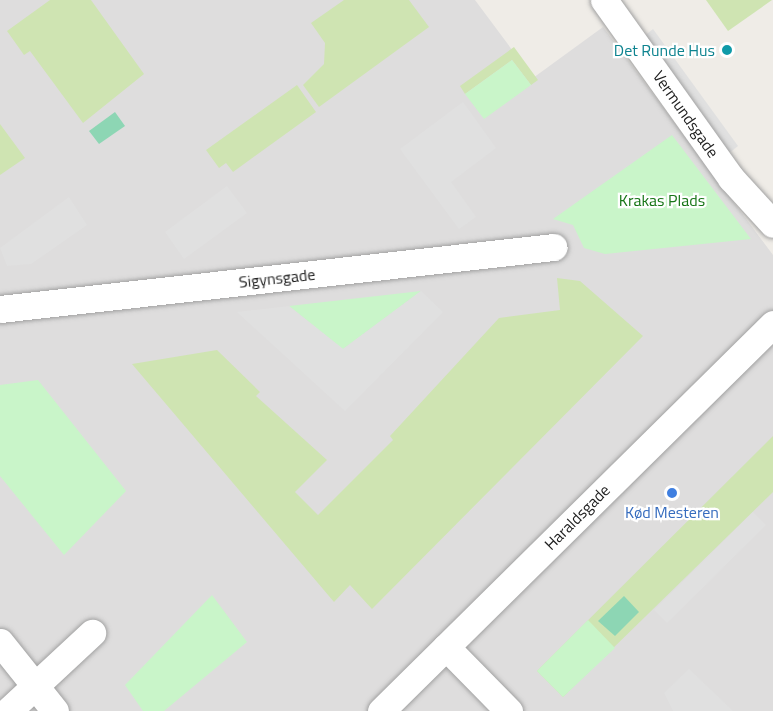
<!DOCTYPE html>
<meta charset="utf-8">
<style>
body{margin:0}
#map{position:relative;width:773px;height:711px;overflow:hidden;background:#efece7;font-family:"Titillium Web",sans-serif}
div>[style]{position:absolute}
.residential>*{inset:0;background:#dedddd}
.grass>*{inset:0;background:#cfe4b2}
.park>*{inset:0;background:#c9f5c9}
.pitch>*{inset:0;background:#8dd6b4}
.parking>*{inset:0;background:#e0e0e0}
.roads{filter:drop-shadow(0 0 2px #a1a1a1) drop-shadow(0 0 2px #a1a1a1)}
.minor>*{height:27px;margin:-13.5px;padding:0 13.5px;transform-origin:13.5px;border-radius:13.5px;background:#fff}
.dots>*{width:16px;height:16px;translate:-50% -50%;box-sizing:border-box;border:3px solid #fff;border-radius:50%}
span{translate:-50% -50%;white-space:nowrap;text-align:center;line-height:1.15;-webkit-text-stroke:4.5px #fff;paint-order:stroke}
.culture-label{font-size:16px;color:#0d838f}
.right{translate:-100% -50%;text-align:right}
.street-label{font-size:16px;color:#202020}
.park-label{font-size:16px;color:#177517}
.shop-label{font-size:16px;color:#366cbe}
</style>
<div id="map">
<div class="residential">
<i style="clip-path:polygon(0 0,475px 0,533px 78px,603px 27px,773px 255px,773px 711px,0 711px)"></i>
</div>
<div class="grass">
<i style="clip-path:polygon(50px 0,91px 0,144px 74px,83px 123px,30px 51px,24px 55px,7px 31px)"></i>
<i style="clip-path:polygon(344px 0,409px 0,429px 27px,319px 107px,303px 85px,324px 64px,325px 43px,311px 23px)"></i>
<i style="clip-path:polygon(706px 0,772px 0,728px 31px)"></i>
<i style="clip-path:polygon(514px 47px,538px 80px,531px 85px,512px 60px,465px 94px,460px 86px)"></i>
<i style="clip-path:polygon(297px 85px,316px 112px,233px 172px,226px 163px,219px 168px,206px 150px)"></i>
<i style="clip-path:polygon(0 124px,25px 158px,0 175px)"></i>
<i style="clip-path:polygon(557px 278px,580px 281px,643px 336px,372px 609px,350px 585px,334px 602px,132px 364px,217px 350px,260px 392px,256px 396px,327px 460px,295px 492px,318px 515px,393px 440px,390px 436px,499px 318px,560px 310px)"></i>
<i style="clip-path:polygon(773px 436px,773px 492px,563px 697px,537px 671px)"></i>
</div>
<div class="park">
<i style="clip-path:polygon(512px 60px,531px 85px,484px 119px,465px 94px)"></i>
<i style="clip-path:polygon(672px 135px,751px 239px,605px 254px,584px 248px,573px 225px,553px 219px)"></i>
<i style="clip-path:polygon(421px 291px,343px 349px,289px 306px)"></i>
<i style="clip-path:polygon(38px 380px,126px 491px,64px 555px,0 476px,0 385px)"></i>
<i style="clip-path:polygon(212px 595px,247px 642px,164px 711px,143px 711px,125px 685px)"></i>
<i style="clip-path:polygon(588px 620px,615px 648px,563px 697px,537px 671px)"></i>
</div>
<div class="pitch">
<i style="clip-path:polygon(115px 112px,125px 126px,99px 144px,89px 131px)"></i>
<i style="clip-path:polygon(624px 596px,639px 612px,615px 636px,598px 621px)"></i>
</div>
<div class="parking">
<i style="clip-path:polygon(653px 29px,738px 146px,728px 154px,643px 37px)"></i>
<i style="clip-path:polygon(463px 102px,496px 148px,451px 182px,476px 217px,459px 229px,400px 149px)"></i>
<i style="clip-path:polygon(227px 186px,247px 213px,184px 259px,165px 232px)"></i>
<i style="clip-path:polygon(69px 197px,87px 225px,31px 264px,7px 266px,0 248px)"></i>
<i style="clip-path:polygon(421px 291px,443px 312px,345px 411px,237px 312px,289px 306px,343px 349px)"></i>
<i style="clip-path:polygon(753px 512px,766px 525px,667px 623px,654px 610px)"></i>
<i style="clip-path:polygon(689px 669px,733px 711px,673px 711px,664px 693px)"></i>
</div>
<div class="roads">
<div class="minor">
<i style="left:604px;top:0;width:219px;rotate:54.5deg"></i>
<i style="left:731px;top:178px;width:62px;rotate:47.6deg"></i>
<i style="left:0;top:309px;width:557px;rotate:-6.39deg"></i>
<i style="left:0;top:642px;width:88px;rotate:51.4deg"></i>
<i style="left:446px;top:647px;width:90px;rotate:45.5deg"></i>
<i style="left:8px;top:711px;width:115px;rotate:-42.9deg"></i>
<i style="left:381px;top:711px;width:551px;rotate:-44.63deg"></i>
</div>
</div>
<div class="dots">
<i style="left:727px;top:50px;background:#0f9aa8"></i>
<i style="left:672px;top:493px;background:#3f7fe0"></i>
</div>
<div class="culture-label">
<span class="right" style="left:715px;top:50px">Det Runde Hus</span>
</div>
<div class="street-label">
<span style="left:686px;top:114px;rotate:55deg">Vermundsgade</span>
<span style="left:277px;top:278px;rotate:-6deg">Sigynsgade</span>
<span style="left:577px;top:517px;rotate:-45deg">Haraldsgade</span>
</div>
<div class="park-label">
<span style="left:662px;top:200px">Krakas Plads</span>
</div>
<div class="shop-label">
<span style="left:672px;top:512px">Kød Mesteren</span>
</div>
</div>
